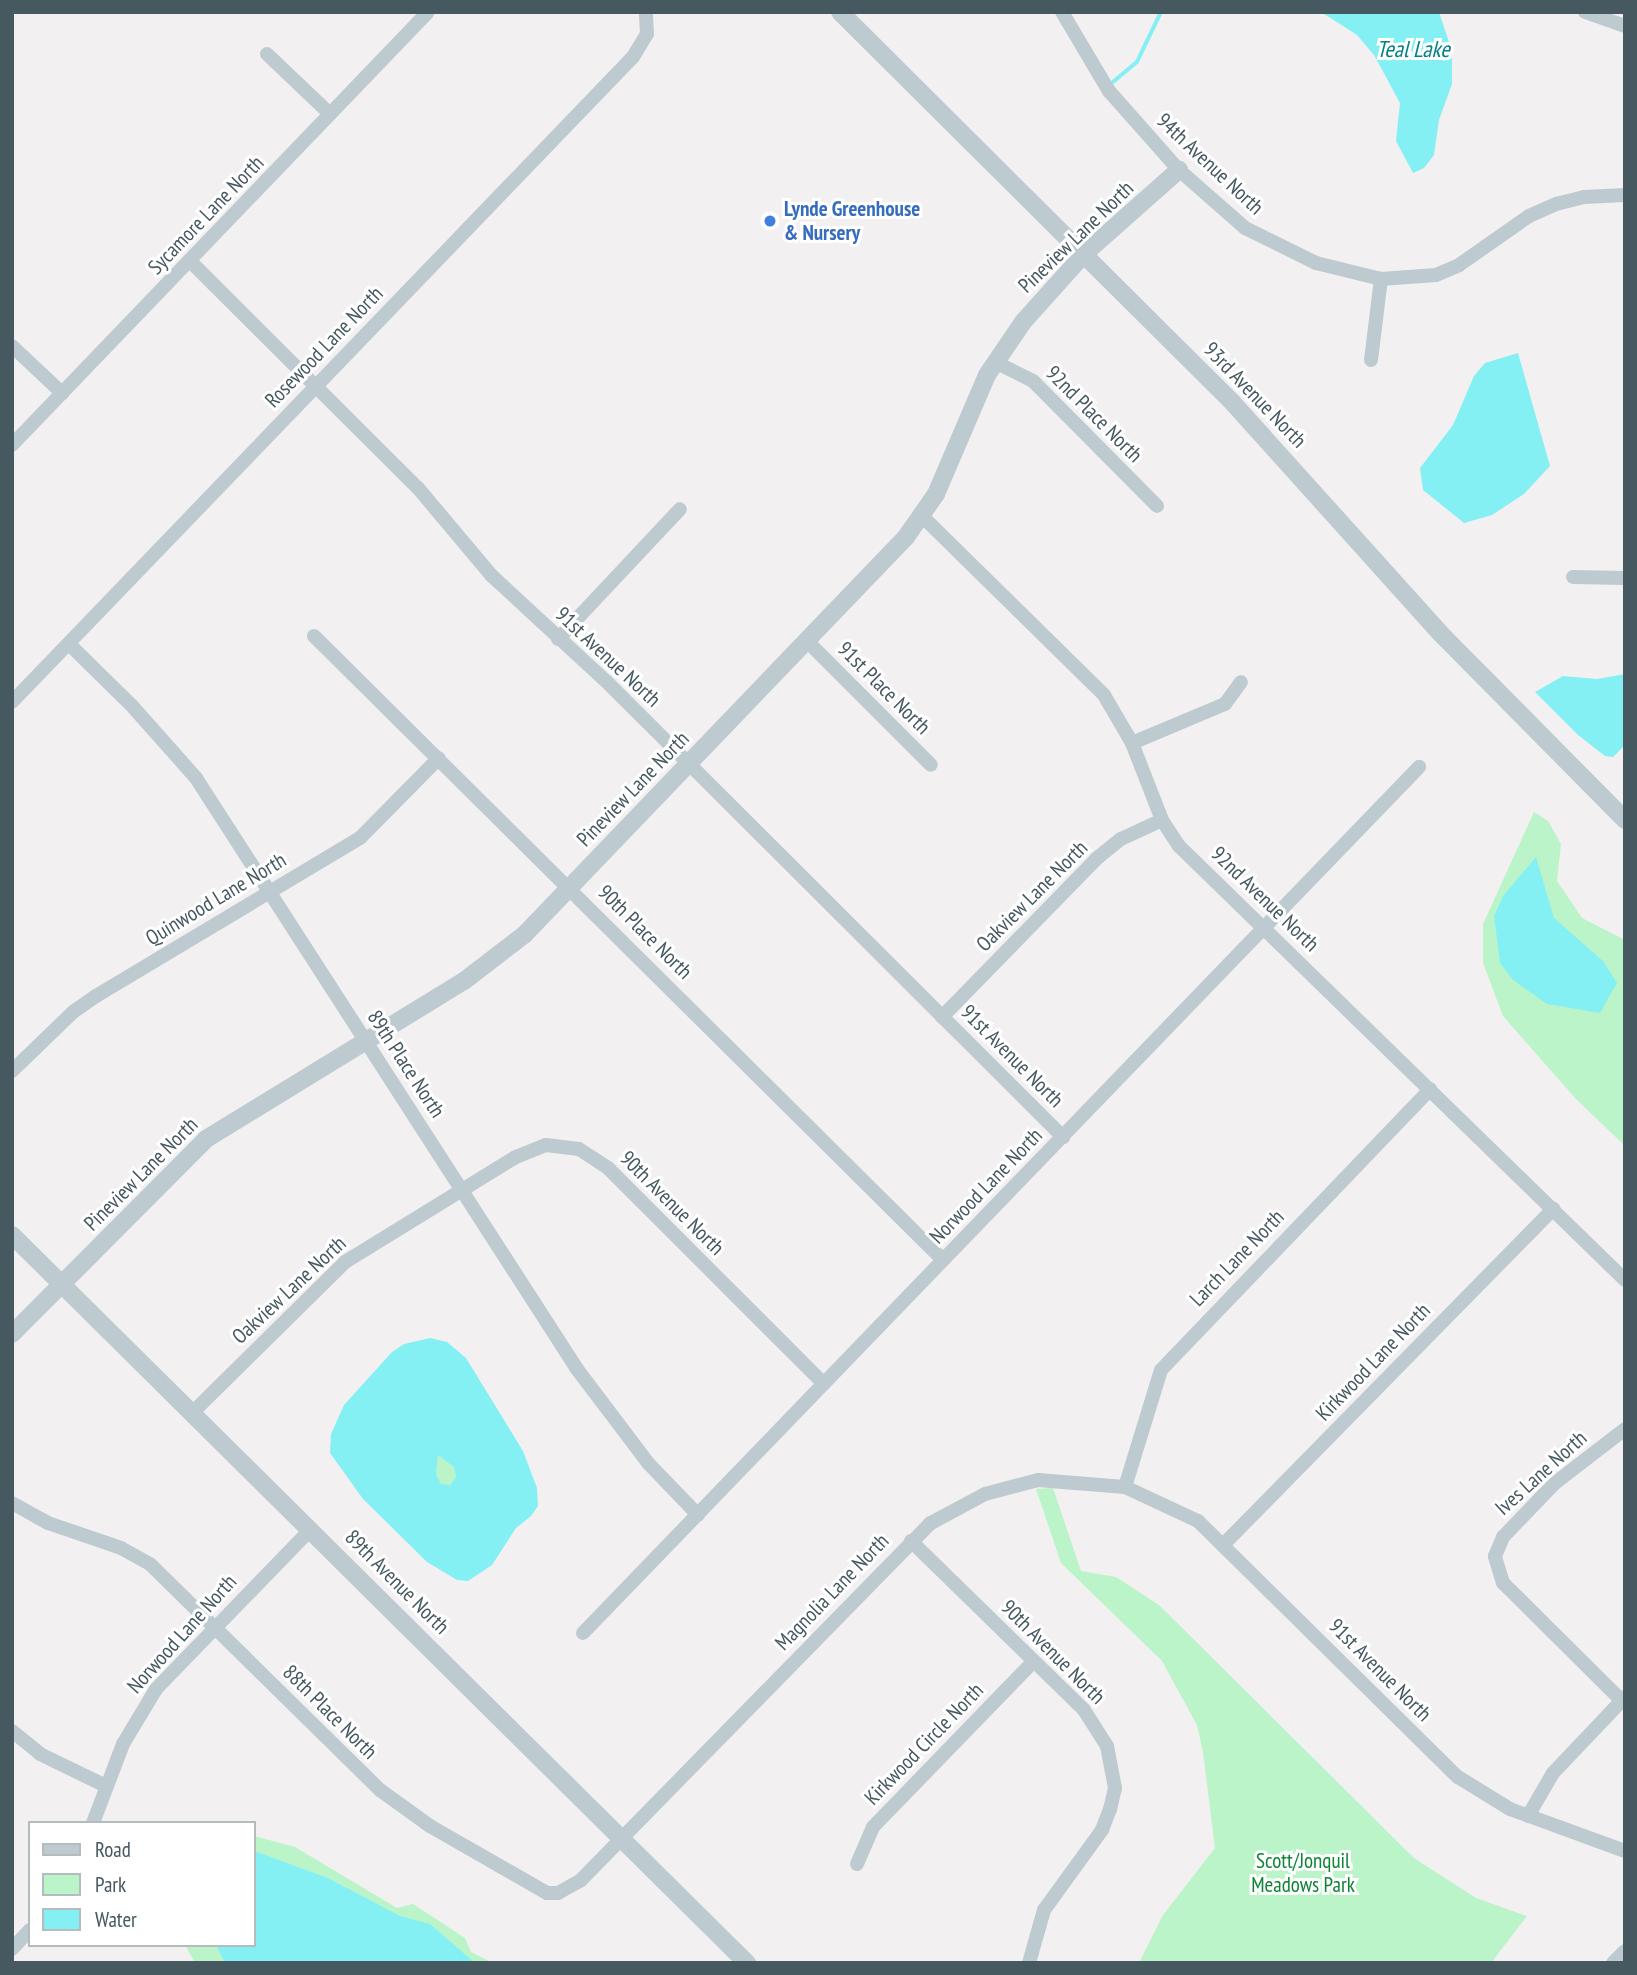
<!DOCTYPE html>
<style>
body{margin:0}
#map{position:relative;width:1637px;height:1975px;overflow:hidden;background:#f3f0f1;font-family:"PT Sans Narrow",sans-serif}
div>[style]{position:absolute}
.green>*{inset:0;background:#bbf4c8}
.water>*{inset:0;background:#85f0f4}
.stream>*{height:3.5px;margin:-1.75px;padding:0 1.75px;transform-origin:1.75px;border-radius:1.75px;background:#85f0f4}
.minor>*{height:14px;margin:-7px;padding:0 7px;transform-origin:7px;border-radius:7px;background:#bdcbd1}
.tertiary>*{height:18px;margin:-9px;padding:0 9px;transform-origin:9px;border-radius:9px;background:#bdcbd1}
.dots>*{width:19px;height:19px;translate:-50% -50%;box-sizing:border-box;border:4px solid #fff;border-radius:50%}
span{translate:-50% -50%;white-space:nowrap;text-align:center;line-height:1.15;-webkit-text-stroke:6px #fff;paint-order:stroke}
.street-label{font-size:21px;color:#465860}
.shop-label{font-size:21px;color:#366cbe;font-weight:700}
.left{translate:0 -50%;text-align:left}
.park-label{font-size:21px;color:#0e8436}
.water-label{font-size:23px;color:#058187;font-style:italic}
.frame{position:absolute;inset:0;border:14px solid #465860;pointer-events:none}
.legend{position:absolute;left:28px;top:1821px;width:228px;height:126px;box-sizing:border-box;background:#fff;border:2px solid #b5bcbf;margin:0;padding:9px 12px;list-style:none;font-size:21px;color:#465860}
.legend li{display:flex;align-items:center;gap:14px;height:35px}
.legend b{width:35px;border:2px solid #b5bcbf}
</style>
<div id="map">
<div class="green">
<i style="clip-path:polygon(1534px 812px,1548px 821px,1561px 844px,1557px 881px,1582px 918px,1625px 940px,1625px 1146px,1576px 1099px,1503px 1016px,1483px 963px,1483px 924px)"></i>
<i style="clip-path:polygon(438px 1454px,454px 1466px,456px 1477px,450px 1485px,441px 1485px,436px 1474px,434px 1463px)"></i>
<i style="clip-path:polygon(1053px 1488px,1081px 1571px,1116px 1577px,1159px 1605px,1414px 1858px,1476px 1898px,1527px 1916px,1491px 1963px,1139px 1963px,1163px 1915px,1215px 1848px,1203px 1752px,1197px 1725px,1162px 1661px,1061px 1563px,1036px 1489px)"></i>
<i style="clip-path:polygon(254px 1836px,295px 1847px,397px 1908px,413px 1904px,465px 1938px,471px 1952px,493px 1963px,195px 1963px,185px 1945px,254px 1945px)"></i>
</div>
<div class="water">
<i style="clip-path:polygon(1321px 12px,1439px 12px,1452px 51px,1452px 84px,1439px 120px,1434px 155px,1424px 168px,1413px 173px,1396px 141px,1400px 103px,1374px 55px,1357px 35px)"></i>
<i style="clip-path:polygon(1518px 353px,1550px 466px,1524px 494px,1492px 515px,1464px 523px,1423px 490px,1420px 468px,1453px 425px,1474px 376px,1485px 363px)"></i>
<i style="clip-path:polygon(1625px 674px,1625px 745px,1613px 757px,1605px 756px,1578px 735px,1535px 692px,1563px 676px,1597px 679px)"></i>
<i style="clip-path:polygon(1536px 857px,1554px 918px,1603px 961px,1617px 983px,1600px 1013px,1547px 1004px,1513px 980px,1500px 963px,1494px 916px,1503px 896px)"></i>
<i style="clip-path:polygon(evenodd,430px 1338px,447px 1342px,466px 1358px,523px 1451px,537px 1488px,538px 1506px,531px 1516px,516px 1528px,492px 1565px,468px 1581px,457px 1580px,427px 1562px,363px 1499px,330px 1453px,331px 1434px,344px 1405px,392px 1352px,404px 1344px,430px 1338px,438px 1455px,454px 1467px,456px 1477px,450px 1485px,441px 1484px,436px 1474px,438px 1455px)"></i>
<i style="clip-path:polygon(254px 1851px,328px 1878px,400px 1916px,430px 1924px,475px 1963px,225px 1963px,216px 1945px,254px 1945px)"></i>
</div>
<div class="stream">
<i style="left:1113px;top:82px;width:31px;rotate:-40deg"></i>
<i style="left:1137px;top:62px;width:55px;rotate:-64.4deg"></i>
</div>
<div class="minor">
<i style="left:1062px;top:12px;width:92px;rotate:59.3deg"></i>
<i style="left:1109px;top:91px;width:106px;rotate:48.5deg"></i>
<i style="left:1179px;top:170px;width:88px;rotate:41.3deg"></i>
<i style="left:1245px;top:228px;width:79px;rotate:26.2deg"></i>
<i style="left:1316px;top:263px;width:67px;rotate:13.8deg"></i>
<i style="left:1381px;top:279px;width:55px;rotate:-4.2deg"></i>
<i style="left:1436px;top:275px;width:25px;rotate:-23deg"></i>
<i style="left:1459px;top:265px;width:85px;rotate:-35deg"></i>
<i style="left:1529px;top:216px;width:30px;rotate:-24deg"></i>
<i style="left:1556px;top:204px;width:29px;rotate:-14deg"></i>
<i style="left:1584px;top:197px;width:41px;rotate:-2.8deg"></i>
<i style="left:1585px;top:12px;width:42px;rotate:19.3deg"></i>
<i style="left:267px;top:54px;width:87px;rotate:43.6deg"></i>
<i style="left:191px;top:262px;width:320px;rotate:44.9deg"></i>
<i style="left:418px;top:488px;width:114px;rotate:50deg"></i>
<i style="left:491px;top:575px;width:156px;rotate:42.7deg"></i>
<i style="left:606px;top:681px;width:646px;rotate:44.94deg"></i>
<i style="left:12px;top:346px;width:69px;rotate:43.2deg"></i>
<i style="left:1371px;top:360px;width:82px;rotate:-83deg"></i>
<i style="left:995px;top:362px;width:42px;rotate:26.6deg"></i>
<i style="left:1033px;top:381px;width:176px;rotate:45.2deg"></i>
<i style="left:12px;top:445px;width:600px;rotate:-46.15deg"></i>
<i style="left:922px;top:516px;width:255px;rotate:44.5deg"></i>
<i style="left:1104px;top:695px;width:56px;rotate:59.7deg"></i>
<i style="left:1132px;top:743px;width:83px;rotate:68.7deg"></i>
<i style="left:1162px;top:820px;width:31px;rotate:57deg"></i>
<i style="left:1179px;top:846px;width:622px;rotate:44.22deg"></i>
<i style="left:1573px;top:577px;width:52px;rotate:1.1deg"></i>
<i style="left:314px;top:636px;width:886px;rotate:44.77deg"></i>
<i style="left:558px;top:639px;width:178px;rotate:-46.8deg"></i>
<i style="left:807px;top:641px;width:175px;rotate:45deg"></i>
<i style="left:69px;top:644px;width:90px;rotate:44.5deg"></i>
<i style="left:133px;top:707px;width:95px;rotate:48.4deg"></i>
<i style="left:196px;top:778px;width:703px;rotate:57.19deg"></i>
<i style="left:577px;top:1369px;width:118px;rotate:52.9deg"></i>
<i style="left:648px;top:1463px;width:72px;rotate:46.1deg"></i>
<i style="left:12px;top:702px;width:895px;rotate:-46.09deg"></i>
<i style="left:633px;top:57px;width:27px;rotate:-59deg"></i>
<i style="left:647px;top:34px;width:22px;rotate:-93deg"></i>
<i style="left:1132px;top:743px;width:101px;rotate:-22.8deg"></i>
<i style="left:1225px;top:704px;width:27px;rotate:-54deg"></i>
<i style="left:942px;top:1017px;width:221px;rotate:-45.7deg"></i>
<i style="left:1096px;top:859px;width:32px;rotate:-39deg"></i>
<i style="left:1121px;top:839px;width:45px;rotate:-24.9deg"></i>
<i style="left:12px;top:1071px;width:85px;rotate:-44deg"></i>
<i style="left:73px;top:1012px;width:28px;rotate:-35deg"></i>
<i style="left:96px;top:996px;width:308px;rotate:-30.9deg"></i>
<i style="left:360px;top:838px;width:112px;rotate:-45.4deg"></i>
<i style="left:192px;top:1413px;width:215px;rotate:-44.6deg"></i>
<i style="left:345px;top:1262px;width:201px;rotate:-31.6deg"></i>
<i style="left:516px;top:1157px;width:32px;rotate:-22deg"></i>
<i style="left:546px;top:1145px;width:33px;rotate:7deg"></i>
<i style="left:579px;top:1149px;width:35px;rotate:33deg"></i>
<i style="left:608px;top:1168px;width:305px;rotate:45deg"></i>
<i style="left:1125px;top:1487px;width:122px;rotate:-72.9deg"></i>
<i style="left:1161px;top:1370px;width:389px;rotate:-46.2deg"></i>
<i style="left:12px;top:1503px;width:41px;rotate:29.1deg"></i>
<i style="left:48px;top:1523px;width:77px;rotate:18.9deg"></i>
<i style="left:121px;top:1548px;width:33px;rotate:29deg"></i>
<i style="left:150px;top:1564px;width:322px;rotate:44.5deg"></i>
<i style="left:380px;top:1790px;width:62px;rotate:35.8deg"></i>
<i style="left:430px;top:1826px;width:135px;rotate:29.8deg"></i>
<i style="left:547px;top:1893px;width:11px"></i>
<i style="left:558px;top:1893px;width:26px;rotate:-29deg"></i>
<i style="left:581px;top:1880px;width:500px;rotate:-45.6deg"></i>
<i style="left:931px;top:1523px;width:61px;rotate:-28.2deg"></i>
<i style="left:985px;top:1494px;width:55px;rotate:-14.8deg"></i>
<i style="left:1038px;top:1480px;width:87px;rotate:4.6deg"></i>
<i style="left:1125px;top:1487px;width:81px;rotate:25deg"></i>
<i style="left:1198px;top:1521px;width:365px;rotate:44.6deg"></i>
<i style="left:1458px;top:1777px;width:61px;rotate:31.6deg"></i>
<i style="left:1510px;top:1809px;width:122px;rotate:20.1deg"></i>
<i style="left:911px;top:1541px;width:242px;rotate:44.3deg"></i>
<i style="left:1084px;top:1710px;width:43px;rotate:57.4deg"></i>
<i style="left:1107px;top:1746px;width:43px;rotate:79.2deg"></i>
<i style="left:1115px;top:1788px;width:22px;rotate:103deg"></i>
<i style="left:1110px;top:1809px;width:22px;rotate:111deg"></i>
<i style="left:1102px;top:1830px;width:99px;rotate:125.9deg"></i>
<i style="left:1044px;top:1910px;width:55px;rotate:105.8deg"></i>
<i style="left:1224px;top:1544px;width:470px;rotate:-45.5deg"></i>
<i style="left:583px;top:1633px;width:1204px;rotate:-46.01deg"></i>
<i style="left:1622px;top:1701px;width:168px;rotate:-135.2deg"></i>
<i style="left:1503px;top:1583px;width:28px;rotate:-107deg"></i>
<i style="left:1495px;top:1556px;width:21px;rotate:-67deg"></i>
<i style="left:1503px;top:1537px;width:75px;rotate:-46.1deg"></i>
<i style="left:1555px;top:1483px;width:88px;rotate:-37.6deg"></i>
<i style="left:12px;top:1731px;width:36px;rotate:39deg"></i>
<i style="left:40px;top:1754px;width:73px;rotate:25.9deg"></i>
<i style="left:1528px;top:1816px;width:50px;rotate:-59.8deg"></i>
<i style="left:1553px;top:1773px;width:105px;rotate:-46.5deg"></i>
<i style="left:93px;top:1823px;width:85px;rotate:-69.2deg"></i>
<i style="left:123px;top:1744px;width:64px;rotate:-59deg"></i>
<i style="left:156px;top:1689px;width:223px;rotate:-45.9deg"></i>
<i style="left:857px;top:1864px;width:40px;rotate:-66.6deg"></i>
<i style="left:873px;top:1827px;width:230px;rotate:-45.9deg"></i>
<i style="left:12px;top:1949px;width:26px;rotate:-47deg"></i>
<i style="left:1613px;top:1963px;width:17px;rotate:-45deg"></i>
</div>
<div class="tertiary">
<i style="left:840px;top:12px;width:554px;rotate:44.85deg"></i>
<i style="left:1233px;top:403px;width:309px;rotate:48deg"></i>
<i style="left:1440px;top:633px;width:263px;rotate:45.3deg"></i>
<i style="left:12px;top:1235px;width:1035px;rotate:44.73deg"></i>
<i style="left:12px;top:1334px;width:275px;rotate:-45.1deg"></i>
<i style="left:206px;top:1139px;width:303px;rotate:-31.5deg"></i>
<i style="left:464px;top:981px;width:77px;rotate:-37.6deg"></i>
<i style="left:525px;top:934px;width:550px;rotate:-46.18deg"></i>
<i style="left:906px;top:537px;width:52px;rotate:-55.1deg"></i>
<i style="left:936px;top:494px;width:129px;rotate:-66.8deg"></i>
<i style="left:987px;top:375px;width:64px;rotate:-55.8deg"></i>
<i style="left:1023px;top:322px;width:91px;rotate:-48.1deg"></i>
<i style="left:1084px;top:254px;width:127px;rotate:-41.5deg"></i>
</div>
<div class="dots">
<i style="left:770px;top:221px;background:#3f7fe0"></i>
</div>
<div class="street-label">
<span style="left:1210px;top:164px;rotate:43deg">94th Avenue North</span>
<span style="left:206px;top:215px;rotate:-46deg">Sycamore Lane North</span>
<span style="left:1076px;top:237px;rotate:-44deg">Pineview Lane North</span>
<span style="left:324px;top:347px;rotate:-46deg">Rosewood Lane North</span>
<span style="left:1255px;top:395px;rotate:46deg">93rd Avenue North</span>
<span style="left:1094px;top:414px;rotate:45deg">92nd Place North</span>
<span style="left:608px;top:657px;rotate:43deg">91st Avenue North</span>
<span style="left:884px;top:688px;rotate:45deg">91st Place North</span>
<span style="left:633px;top:789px;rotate:-46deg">Pineview Lane North</span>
<span style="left:1032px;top:896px;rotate:-45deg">Oakview Lane North</span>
<span style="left:216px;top:899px;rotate:-31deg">Quinwood Lane North</span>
<span style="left:1265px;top:899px;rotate:44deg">92nd Avenue North</span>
<span style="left:645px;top:932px;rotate:45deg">90th Place North</span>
<span style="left:1012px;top:1056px;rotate:45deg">91st Avenue North</span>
<span style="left:406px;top:1064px;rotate:57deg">89th Place North</span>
<span style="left:141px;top:1174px;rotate:-45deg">Pineview Lane North</span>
<span style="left:986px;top:1186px;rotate:-46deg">Norwood Lane North</span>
<span style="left:672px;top:1203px;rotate:45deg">90th Avenue North</span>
<span style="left:1237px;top:1258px;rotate:-46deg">Larch Lane North</span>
<span style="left:289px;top:1290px;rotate:-43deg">Oakview Lane North</span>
<span style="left:1373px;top:1362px;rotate:-46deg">Kirkwood Lane North</span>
<span style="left:1541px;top:1473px;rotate:-42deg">Ives Lane North</span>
<span style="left:397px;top:1582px;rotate:45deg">89th Avenue North</span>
<span style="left:832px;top:1592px;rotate:-46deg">Magnolia Lane North</span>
<span style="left:182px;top:1634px;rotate:-48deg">Norwood Lane North</span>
<span style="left:1053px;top:1652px;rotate:45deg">90th Avenue North</span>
<span style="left:1380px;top:1670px;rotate:45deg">91st Avenue North</span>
<span style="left:330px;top:1712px;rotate:45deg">88th Place North</span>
<span style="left:924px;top:1744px;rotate:-46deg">Kirkwood Circle North</span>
</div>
<div class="shop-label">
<span class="left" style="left:784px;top:221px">Lynde Greenhouse<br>&amp; Nursery</span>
</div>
<div class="park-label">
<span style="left:1303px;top:1873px">Scott/Jonquil<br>Meadows Park</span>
</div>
<div class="water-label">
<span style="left:1413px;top:49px">Teal Lake</span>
</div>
<div class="frame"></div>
<ul class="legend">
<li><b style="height:9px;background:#bdcbd1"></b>Road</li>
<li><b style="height:19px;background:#bbf4c8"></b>Park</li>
<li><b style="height:19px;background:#85f0f4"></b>Water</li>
</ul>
</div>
